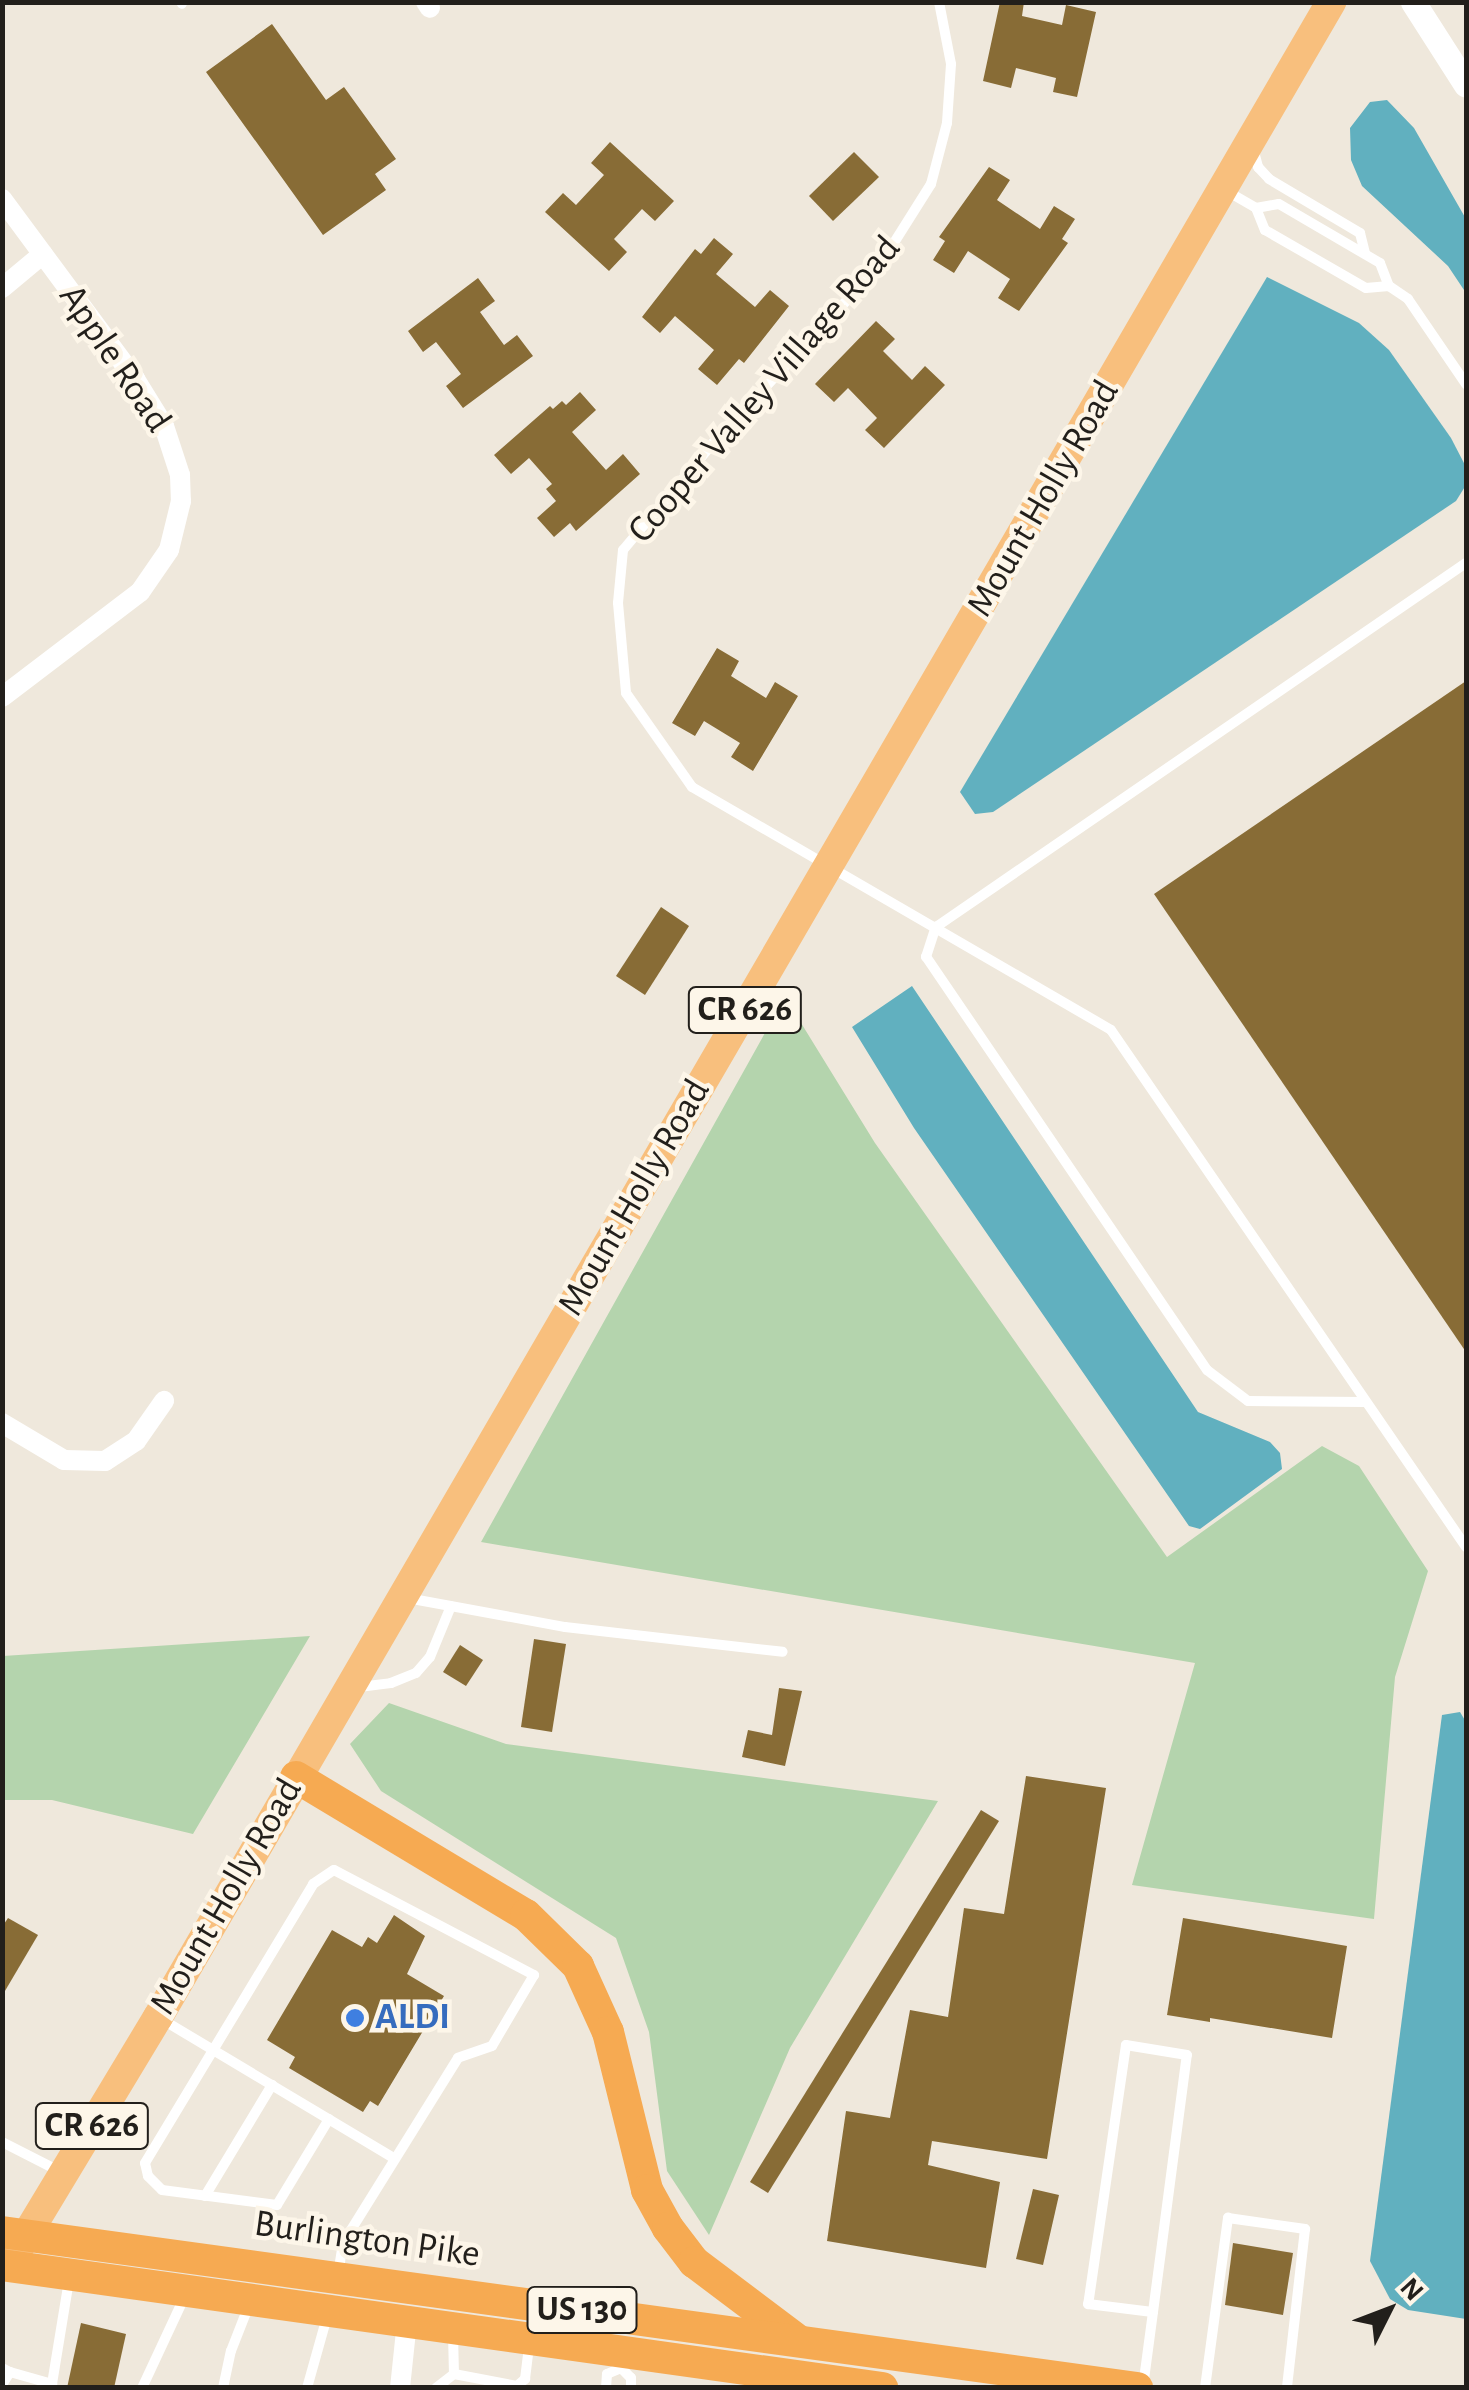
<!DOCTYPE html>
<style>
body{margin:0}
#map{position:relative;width:1469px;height:2390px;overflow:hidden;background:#efe8dc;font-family:"Alegreya Sans",sans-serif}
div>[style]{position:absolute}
.green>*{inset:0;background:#b4d4ad}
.water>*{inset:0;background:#61b0bf}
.building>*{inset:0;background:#886c36}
.service>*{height:10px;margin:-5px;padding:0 5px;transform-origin:5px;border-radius:5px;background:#fff}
.minor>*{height:20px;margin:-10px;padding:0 10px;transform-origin:10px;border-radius:10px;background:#fff}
.tertiary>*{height:25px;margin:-12.5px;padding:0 12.5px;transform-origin:12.5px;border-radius:12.5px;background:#fff}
.primary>*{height:30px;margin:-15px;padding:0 15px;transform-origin:15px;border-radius:15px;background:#f8bf7d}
.trunk>*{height:32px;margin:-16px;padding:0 16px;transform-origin:16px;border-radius:16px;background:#f6aa52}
.dots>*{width:28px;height:28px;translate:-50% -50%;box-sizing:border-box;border:5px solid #fdf6e9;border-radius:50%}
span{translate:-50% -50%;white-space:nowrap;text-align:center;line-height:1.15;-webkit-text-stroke:9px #fdf6e9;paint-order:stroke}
.shield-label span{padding:2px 8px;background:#fdf6e9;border:2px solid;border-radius:8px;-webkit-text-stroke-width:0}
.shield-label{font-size:35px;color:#221f1b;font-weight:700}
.street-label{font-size:38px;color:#221f1b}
.shop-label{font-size:38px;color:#366cbe;font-weight:700}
.left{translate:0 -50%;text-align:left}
.frame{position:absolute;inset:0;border:5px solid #221f1b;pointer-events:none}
.north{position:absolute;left:1339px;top:2260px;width:100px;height:100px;-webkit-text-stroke:8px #fdf6e9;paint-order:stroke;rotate:48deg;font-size:28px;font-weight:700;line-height:40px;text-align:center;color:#221f1b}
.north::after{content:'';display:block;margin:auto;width:35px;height:45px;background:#221f1b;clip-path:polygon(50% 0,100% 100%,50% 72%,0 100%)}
</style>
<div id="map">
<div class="green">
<i style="clip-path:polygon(785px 997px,875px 1143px,1167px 1557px,1322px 1446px,1359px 1466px,1428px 1571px,1395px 1677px,1374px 1919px,1132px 1885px,1195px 1663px,481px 1542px)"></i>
<i style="clip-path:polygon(310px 1636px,193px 1834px,52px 1800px,3px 1800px,3px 1656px)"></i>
<i style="clip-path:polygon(389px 1703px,506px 1744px,938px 1801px,790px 2048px,709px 2235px,667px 2171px,649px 2032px,616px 1938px,381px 1791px,350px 1744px)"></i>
</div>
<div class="water">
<i style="clip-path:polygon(1387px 100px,1414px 128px,1466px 219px,1466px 293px,1448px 266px,1362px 186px,1351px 160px,1350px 128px,1370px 102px)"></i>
<i style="clip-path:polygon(1267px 277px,1359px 323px,1389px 350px,1451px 438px,1466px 467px,1466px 485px,1456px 501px,993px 812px,975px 814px,960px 792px)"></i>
<i style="clip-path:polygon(912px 986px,1198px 1412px,1270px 1442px,1280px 1453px,1282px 1469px,1200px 1529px,1189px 1526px,914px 1128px,852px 1027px)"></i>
<i style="clip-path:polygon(1460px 1712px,1466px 1722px,1466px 2319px,1408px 2310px,1390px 2299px,1370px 2261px,1442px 1715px)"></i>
</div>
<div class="building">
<i style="clip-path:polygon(1000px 2px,1024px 2px,1022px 16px,1062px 25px,1066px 5px,1096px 12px,1077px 97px,1053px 92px,1056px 78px,1016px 68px,1011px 88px,983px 81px)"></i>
<i style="clip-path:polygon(272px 24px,326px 100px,344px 87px,396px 159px,375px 174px,386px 190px,323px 235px,206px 72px)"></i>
<i style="clip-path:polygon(610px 142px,674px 201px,655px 221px,642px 209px,614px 239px,627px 252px,609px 271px,545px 212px,563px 193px,576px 205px,604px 175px,591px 163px)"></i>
<i style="clip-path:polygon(854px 152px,879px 177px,833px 221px,809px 196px)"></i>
<i style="clip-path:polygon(989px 167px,1010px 180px,997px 200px,1040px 229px,1054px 206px,1075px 219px,1062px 239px,1068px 243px,1019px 311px,998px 298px,1010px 279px,968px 251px,954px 273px,933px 260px,945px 241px,939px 237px)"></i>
<i style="clip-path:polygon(714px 238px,733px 254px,716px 274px,755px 307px,770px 290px,789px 306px,744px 363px,739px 359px,717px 385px,698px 369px,714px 350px,675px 316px,660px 333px,642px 317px,695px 249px,701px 254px)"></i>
<i style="clip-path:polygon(478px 278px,495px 301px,480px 312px,504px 345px,517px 335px,533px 356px,463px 408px,446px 386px,461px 374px,436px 342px,423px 352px,408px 331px)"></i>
<i style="clip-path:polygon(876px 321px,895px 339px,883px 351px,912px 380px,925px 366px,945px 385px,884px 448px,865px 430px,877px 418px,848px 388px,834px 402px,815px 384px)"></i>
<i style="clip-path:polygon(580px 392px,596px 410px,572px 432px,606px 470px,623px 454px,640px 474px,576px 531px,570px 523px,554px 537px,537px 518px,556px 501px,546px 489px,552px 484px,529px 458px,511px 474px,494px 455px,550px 406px,553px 409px,562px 401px,566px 405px)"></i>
<i style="clip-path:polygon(717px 648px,739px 661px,731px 676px,766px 698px,775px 682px,798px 696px,753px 771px,731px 757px,740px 743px,704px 721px,695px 736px,672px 723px)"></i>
<i style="clip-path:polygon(1466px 681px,1466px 1352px,1154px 894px)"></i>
<i style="clip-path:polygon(661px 907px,689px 926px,645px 995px,616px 976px)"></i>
<i style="clip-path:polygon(534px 1639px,566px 1644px,552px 1732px,521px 1727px)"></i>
<i style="clip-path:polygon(460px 1645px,483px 1660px,466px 1686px,443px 1672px)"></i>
<i style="clip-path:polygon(779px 1688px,802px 1691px,785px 1766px,742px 1757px,748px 1730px,772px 1735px)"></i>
<i style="clip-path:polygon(1026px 1776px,1106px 1788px,1047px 2159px,932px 2141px,928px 2165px,1000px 2182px,986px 2268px,827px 2241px,846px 2111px,890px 2118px,910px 2010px,948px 2017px,964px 1908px,1004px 1914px)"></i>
<i style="clip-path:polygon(981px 1810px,999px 1821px,768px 2193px,750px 2182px)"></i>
<i style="clip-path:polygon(394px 1915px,425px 1936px,407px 1974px,444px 1996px,378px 2106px,370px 2101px,363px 2112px,289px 2068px,295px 2057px,267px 2040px,332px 1930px,362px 1947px,368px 1937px,377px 1943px)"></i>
<i style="clip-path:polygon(8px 1918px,38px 1935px,2px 1996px,2px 1927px)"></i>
<i style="clip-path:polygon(1183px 1918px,1347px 1946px,1332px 2038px,1210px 2018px,1210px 2022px,1167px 2015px)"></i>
<i style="clip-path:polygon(1033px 2189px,1059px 2195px,1043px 2265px,1016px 2259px)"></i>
<i style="clip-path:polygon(1233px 2243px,1293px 2253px,1283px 2315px,1225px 2305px)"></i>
<i style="clip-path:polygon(81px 2323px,126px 2334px,114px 2388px,67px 2388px)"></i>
</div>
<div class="service">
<i style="left:181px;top:2px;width:2px;rotate:63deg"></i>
<i style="left:939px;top:2px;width:63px;rotate:79deg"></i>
<i style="left:951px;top:64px;width:59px;rotate:93.9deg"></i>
<i style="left:947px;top:123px;width:63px;rotate:104.7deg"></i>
<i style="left:931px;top:184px;width:96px;rotate:122.2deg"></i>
<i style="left:880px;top:265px;width:243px;rotate:133.2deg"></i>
<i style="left:714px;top:442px;width:141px;rotate:130.1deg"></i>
<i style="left:623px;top:550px;width:53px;rotate:95.4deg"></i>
<i style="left:618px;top:603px;width:90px;rotate:84.9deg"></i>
<i style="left:626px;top:693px;width:115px;rotate:54.9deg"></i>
<i style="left:692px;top:787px;width:484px;rotate:30.1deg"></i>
<i style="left:1111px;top:1030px;width:627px;rotate:55.52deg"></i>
<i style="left:1253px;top:148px;width:20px;rotate:75deg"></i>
<i style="left:1258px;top:167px;width:16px;rotate:47deg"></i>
<i style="left:1269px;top:179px;width:106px;rotate:30.7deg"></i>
<i style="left:1360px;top:233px;width:21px;rotate:76deg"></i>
<i style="left:1225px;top:190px;width:36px;rotate:30deg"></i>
<i style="left:1256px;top:208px;width:24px;rotate:68deg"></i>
<i style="left:1265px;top:230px;width:116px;rotate:29.9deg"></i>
<i style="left:1366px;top:288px;width:23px;rotate:-5deg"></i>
<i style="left:1256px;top:208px;width:23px;rotate:-10deg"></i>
<i style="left:1279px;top:204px;width:117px;rotate:30.3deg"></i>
<i style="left:1380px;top:263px;width:25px;rotate:69deg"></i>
<i style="left:1389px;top:286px;width:23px;rotate:34deg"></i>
<i style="left:1408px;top:299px;width:103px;rotate:55.7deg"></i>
<i style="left:1365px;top:1402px;width:117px;rotate:-179.5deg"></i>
<i style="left:1248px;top:1401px;width:51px;rotate:-142.9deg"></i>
<i style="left:1207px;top:1370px;width:500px;rotate:-124.2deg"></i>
<i style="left:926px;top:957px;width:32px;rotate:-72deg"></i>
<i style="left:936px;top:927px;width:643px;rotate:-34.48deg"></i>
<i style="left:407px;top:1598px;width:161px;rotate:10.4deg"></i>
<i style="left:565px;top:1627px;width:219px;rotate:6.5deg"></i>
<i style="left:359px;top:1687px;width:32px;rotate:-7deg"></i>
<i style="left:391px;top:1683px;width:27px;rotate:-22deg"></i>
<i style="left:416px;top:1673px;width:21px;rotate:-49deg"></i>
<i style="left:430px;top:1657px;width:55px;rotate:-67.6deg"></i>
<i style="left:163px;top:2020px;width:269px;rotate:30.9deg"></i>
<i style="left:329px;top:2119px;width:100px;rotate:121.2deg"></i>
<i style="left:277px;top:2205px;width:116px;rotate:-172.6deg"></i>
<i style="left:162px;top:2190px;width:20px;rotate:-135deg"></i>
<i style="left:148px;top:2176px;width:13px;rotate:-103deg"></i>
<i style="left:145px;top:2163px;width:326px;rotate:-58.9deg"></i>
<i style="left:313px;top:1884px;width:25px;rotate:-34deg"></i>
<i style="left:334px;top:1870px;width:226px;rotate:27.7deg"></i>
<i style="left:534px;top:1975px;width:82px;rotate:120.6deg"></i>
<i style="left:492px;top:2046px;width:36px;rotate:161deg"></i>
<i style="left:458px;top:2058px;width:218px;rotate:121.9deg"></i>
<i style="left:343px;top:2243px;width:32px;rotate:99deg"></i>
<i style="left:2px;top:2142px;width:64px;rotate:27deg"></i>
<i style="left:205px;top:2196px;width:130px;rotate:-58.9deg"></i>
<i style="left:453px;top:2334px;width:40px;rotate:88.6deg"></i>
<i style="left:454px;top:2374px;width:64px;rotate:10.8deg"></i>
<i style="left:517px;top:2386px;width:11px;rotate:-41deg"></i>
<i style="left:525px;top:2379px;width:33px;rotate:-83deg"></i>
<i style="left:2px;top:2368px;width:9px;rotate:27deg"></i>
<i style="left:10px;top:2372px;width:15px;rotate:122deg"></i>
<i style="left:621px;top:2368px;width:14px;rotate:45deg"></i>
<i style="left:631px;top:2378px;width:10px;rotate:90deg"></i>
<i style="left:10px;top:2372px;width:44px;rotate:15.9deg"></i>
<i style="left:52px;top:2384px;width:105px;rotate:-80.7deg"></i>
<i style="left:1143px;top:2387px;width:76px;rotate:-82.4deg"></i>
<i style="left:1153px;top:2312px;width:259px;rotate:-82.5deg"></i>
<i style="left:1187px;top:2055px;width:62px;rotate:-170.7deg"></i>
<i style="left:1126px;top:2045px;width:262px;rotate:98.3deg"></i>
<i style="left:1088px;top:2304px;width:65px;rotate:7deg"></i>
<i style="left:142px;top:2388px;width:99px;rotate:-65deg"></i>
<i style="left:223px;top:2388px;width:38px;rotate:-78deg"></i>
<i style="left:231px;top:2351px;width:49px;rotate:-68.6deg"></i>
<i style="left:307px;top:2388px;width:74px;rotate:-74.3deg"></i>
<i style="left:436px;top:2388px;width:23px;rotate:-38deg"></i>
<i style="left:606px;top:2388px;width:14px;rotate:-86deg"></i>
<i style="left:607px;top:2374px;width:15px;rotate:-23deg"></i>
<i style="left:1205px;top:2388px;width:172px;rotate:-82.3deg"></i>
<i style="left:1228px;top:2218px;width:78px;rotate:8.1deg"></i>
<i style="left:1305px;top:2229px;width:160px;rotate:96.5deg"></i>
</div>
<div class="minor">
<i style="left:426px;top:2px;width:7px;rotate:56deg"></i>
<i style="left:2px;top:199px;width:224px;rotate:53.5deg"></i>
<i style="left:135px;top:379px;width:55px;rotate:58.3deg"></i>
<i style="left:164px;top:426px;width:52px;rotate:71.9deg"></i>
<i style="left:180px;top:475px;width:26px;rotate:88deg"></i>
<i style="left:181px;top:501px;width:50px;rotate:103.8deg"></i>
<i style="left:169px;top:550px;width:51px;rotate:124.6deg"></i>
<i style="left:140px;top:592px;width:173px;rotate:142.7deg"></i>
<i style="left:2px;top:288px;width:53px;rotate:-39.7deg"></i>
<i style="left:2px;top:1423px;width:72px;rotate:30.8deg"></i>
<i style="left:64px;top:1460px;width:41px;rotate:1.4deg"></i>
<i style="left:105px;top:1461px;width:37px;rotate:-33deg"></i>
<i style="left:136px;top:1441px;width:49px;rotate:-55deg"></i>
<i style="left:400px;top:2388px;width:67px;rotate:-84deg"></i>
</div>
<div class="tertiary">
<i style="left:1413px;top:2px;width:98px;rotate:57.4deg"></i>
</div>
<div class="primary">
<i style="left:15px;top:2254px;width:277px;rotate:-58.9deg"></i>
<i style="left:158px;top:2017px;width:2332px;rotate:-59.79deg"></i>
</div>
<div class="trunk">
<i style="left:296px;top:1777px;width:268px;rotate:31deg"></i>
<i style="left:526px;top:1915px;width:73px;rotate:44.4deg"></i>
<i style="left:578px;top:1966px;width:72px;rotate:65.6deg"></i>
<i style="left:608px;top:2032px;width:163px;rotate:76.1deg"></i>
<i style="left:647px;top:2190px;width:43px;rotate:61.1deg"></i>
<i style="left:668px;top:2228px;width:43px;rotate:52.6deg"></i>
<i style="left:694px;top:2262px;width:128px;rotate:37deg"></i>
<i style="left:2px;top:2232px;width:1146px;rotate:7.83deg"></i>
<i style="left:2px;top:2265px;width:889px;rotate:7.96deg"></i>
</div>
<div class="dots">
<i style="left:355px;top:2018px;background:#3f7fe0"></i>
</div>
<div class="shield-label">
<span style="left:745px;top:1010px">CR 626</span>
<span style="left:92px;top:2126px">CR 626</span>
<span style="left:582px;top:2310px">US 130</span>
</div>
<div class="street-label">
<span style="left:114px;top:359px;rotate:56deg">Apple Road</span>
<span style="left:765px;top:390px;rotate:-49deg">Cooper Valley Village Road</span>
<span style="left:1044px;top:499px;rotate:-60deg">Mount Holly Road</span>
<span style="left:635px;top:1198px;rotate:-60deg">Mount Holly Road</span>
<span style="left:227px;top:1897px;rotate:-60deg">Mount Holly Road</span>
<span style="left:367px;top:2240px;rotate:8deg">Burlington Pike</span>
</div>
<div class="shop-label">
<span class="left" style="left:375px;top:2018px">ALDI</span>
</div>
<div class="frame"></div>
<div class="north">N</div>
</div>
